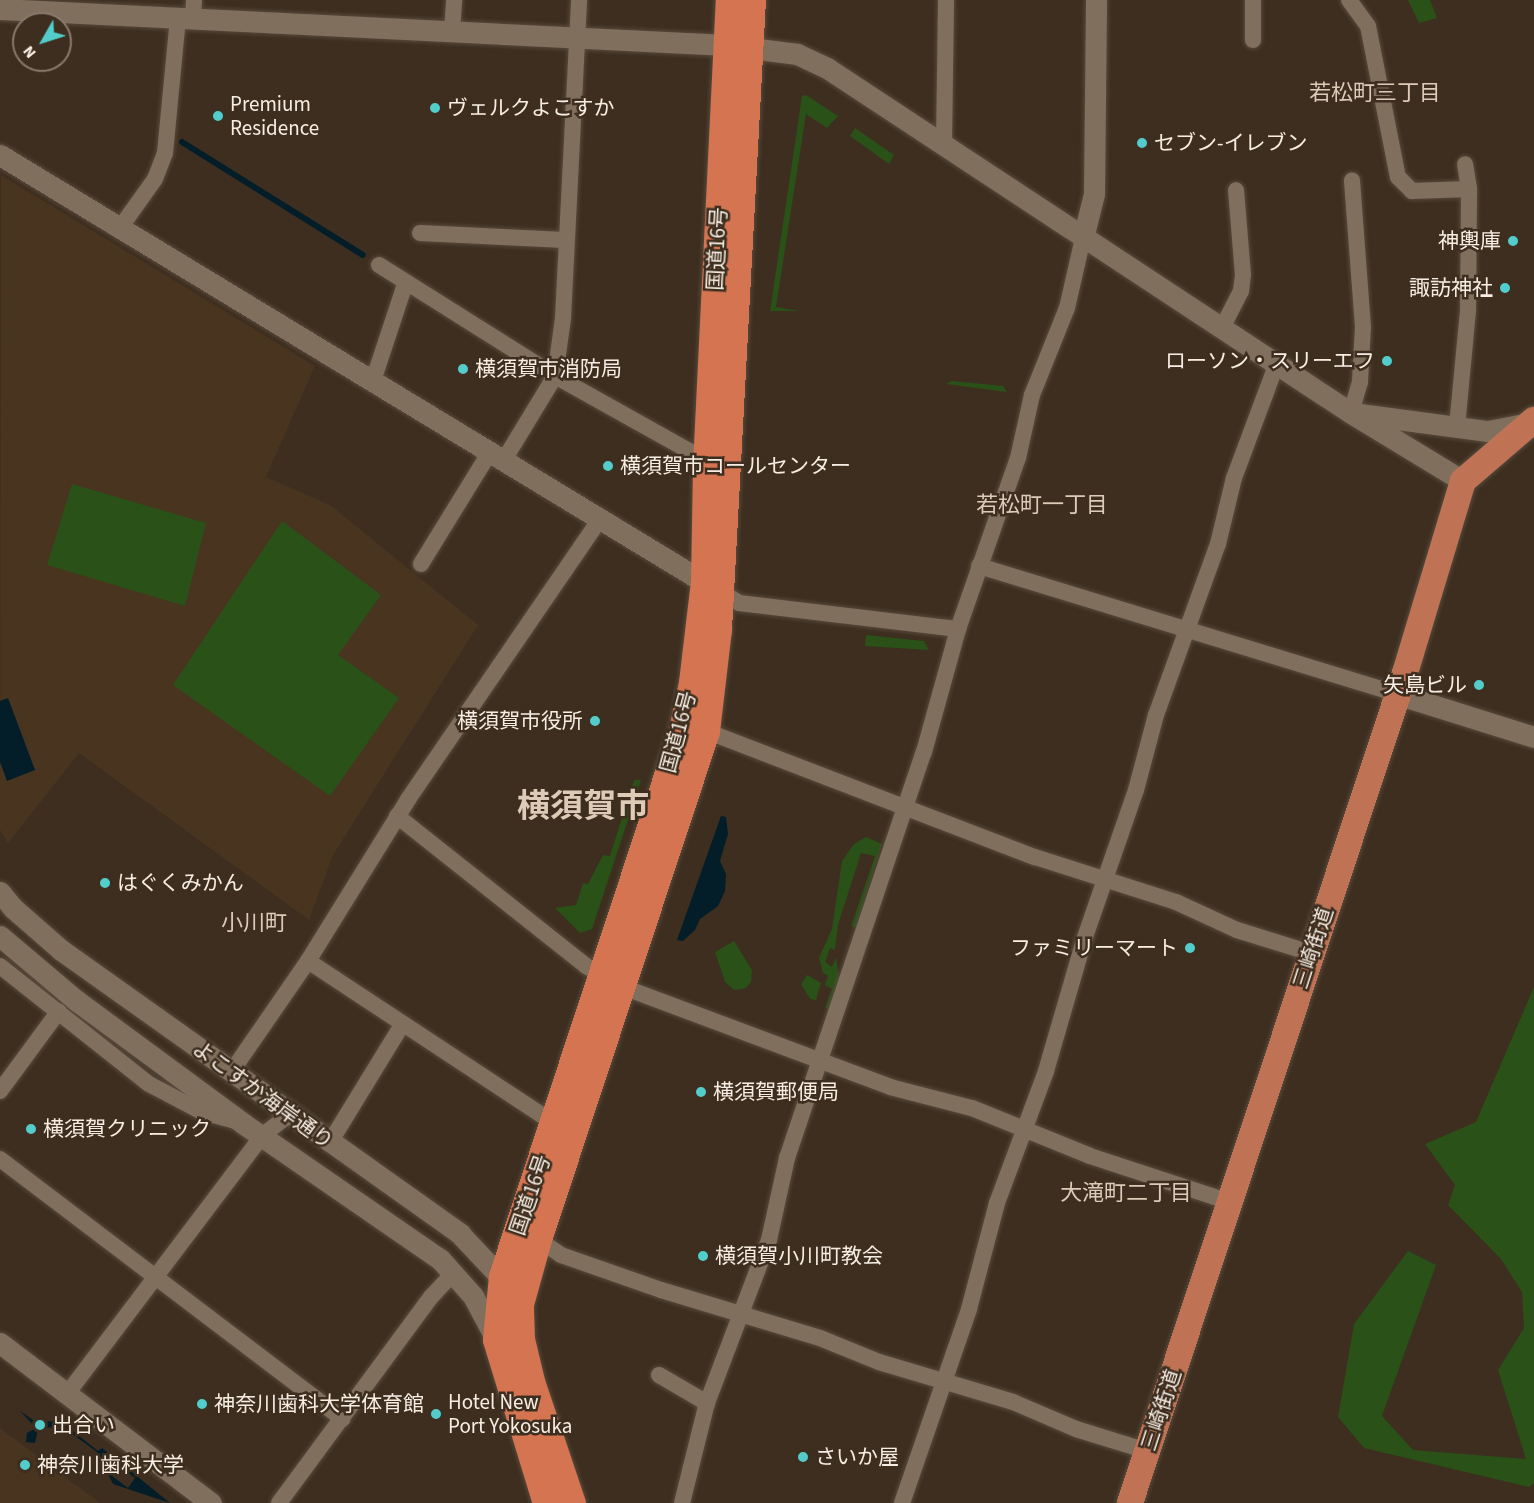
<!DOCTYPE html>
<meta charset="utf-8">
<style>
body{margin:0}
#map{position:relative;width:1534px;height:1503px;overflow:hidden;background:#3d2e1f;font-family:"Source Sans 3","Noto Sans JP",sans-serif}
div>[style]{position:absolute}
.built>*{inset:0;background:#493420}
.green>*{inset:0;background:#2a5117}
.water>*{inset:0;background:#031d29}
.stream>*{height:6px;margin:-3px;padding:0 3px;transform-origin:3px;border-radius:3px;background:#031d29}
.roads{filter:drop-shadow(0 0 2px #574a3c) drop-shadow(0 0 2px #574a3c)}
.minor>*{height:16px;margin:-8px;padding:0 8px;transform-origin:8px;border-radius:8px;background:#816f5e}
.tertiary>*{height:21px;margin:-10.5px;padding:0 10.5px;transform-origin:10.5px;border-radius:10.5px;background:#816f5e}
.primary>*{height:26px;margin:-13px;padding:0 13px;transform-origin:13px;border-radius:13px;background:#bf7354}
.trunk>*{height:27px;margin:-13.5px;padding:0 13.5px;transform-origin:13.5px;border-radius:13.5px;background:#d47451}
.dots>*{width:16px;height:16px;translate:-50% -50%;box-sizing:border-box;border:3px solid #3d2e1f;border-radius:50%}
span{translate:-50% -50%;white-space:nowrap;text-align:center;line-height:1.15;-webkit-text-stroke:5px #3d2e1f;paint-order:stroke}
.poi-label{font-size:21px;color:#f7ede3}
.left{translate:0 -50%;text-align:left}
.right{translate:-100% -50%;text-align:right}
.street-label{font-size:21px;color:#f7ede3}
.neighbourhood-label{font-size:22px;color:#ddcab7}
.town-label{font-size:33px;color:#ddcab7;font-weight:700}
.north{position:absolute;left:12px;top:12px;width:60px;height:60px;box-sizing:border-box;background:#3d2e1f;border:2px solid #877a6d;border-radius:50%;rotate:231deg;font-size:16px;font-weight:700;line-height:24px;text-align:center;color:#f7ede3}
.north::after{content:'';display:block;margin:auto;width:21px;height:27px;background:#52cdcc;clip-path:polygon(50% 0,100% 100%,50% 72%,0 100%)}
</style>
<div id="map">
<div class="built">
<i style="clip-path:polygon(1px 175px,315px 366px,266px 477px,330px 505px,478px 625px,333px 855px,309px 920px,79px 753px,8px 843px,0 830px)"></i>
<i style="clip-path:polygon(0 1428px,100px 1503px,0 1503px)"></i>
</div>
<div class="green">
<i style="clip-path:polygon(1408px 0,1430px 0,1437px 18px,1419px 23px)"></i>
<i style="clip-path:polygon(806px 95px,838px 116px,827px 128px,806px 114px,776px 307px,799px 311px,770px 311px,802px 96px)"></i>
<i style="clip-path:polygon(855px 128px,894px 155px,889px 164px,850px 136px)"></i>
<i style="clip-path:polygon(952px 381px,1003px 386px,1007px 392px,946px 384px)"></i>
<i style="clip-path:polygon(72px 484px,206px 523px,185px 606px,47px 565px)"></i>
<i style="clip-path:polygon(282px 521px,381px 595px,338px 655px,399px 698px,330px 796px,173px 685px)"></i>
<i style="clip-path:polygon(866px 635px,924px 641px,929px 650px,865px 646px)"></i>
<i style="clip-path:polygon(634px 780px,641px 780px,592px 929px,580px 933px,555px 908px,576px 905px,583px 883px,588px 884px,603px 855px,610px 856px)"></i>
<i style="clip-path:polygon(866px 837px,882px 844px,856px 928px,851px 926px,875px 856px,861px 853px,838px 925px,835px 950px,830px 948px,825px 962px,832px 967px,836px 957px,839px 977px,829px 1009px,825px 1008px,832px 989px,825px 985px,828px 976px,823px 973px,819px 958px,832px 929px,842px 861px,854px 844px)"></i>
<i style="clip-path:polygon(734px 941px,752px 970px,751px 982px,746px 988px,734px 990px,725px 982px,715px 952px)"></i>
<i style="clip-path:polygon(807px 975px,821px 983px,816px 1000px,810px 999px,801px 984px)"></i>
<i style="clip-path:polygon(1534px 987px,1534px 1483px,1529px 1487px,1364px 1448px,1338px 1417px,1354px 1324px,1408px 1251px,1436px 1265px,1382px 1416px,1413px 1450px,1526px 1459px,1498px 1370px,1524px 1328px,1522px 1292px,1501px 1259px,1448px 1205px,1455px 1185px,1425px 1144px,1476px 1122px)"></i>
</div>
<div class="water">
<i style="clip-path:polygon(8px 698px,35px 770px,7px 781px,0 762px,0 701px)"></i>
<i style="clip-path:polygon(721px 816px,726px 817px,728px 834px,720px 861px,726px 874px,725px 891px,718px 906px,700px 919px,695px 930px,683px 941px,677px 940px)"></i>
<i style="clip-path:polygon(evenodd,20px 1411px,36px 1422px,60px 1421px,98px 1451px,102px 1448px,170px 1503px,113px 1484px,97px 1452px,60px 1425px,38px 1430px,35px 1443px,26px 1442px,27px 1433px,36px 1428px,20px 1411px,119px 1466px,135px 1478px,128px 1488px,112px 1476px,119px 1466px)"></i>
</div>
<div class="stream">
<i style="left:182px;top:142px;width:213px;rotate:32deg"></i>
</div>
<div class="roads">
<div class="minor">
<i style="left:1349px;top:0;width:32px;rotate:54deg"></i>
<i style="left:1368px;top:26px;width:154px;rotate:78.8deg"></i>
<i style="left:1398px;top:177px;width:20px;rotate:45deg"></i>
<i style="left:1412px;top:191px;width:57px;rotate:-2deg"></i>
<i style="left:193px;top:19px;width:19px;rotate:-87deg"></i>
<i style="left:452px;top:31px;width:31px;rotate:-86deg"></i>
<i style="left:1253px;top:40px;width:40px;rotate:-90deg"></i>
<i style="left:944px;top:145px;width:145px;rotate:-89.2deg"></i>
<i style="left:120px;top:228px;width:60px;rotate:-54.5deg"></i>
<i style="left:155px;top:179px;width:28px;rotate:-69deg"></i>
<i style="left:165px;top:153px;width:136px;rotate:-84.5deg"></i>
<i style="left:420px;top:233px;width:145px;rotate:2.8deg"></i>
<i style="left:379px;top:265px;width:208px;rotate:32.2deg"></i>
<i style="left:555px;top:376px;width:154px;rotate:29.2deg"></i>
<i style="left:689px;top:451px;width:23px;rotate:41deg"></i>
<i style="left:1222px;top:328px;width:42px;rotate:-62.8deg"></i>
<i style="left:1241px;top:291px;width:16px;rotate:-83deg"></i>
<i style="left:1243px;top:275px;width:85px;rotate:-94.7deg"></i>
<i style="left:373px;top:381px;width:102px;rotate:-71.7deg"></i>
<i style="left:1351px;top:413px;width:32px;rotate:-74deg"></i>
<i style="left:1360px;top:382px;width:55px;rotate:-86.9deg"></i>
<i style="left:1363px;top:327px;width:147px;rotate:-94.3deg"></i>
<i style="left:1457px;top:427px;width:117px;rotate:-84.6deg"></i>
<i style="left:1468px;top:311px;width:122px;rotate:-89.5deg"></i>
<i style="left:1469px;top:189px;width:25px;rotate:-99deg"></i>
<i style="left:504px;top:460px;width:98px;rotate:-58.7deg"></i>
<i style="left:555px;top:376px;width:59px;rotate:-82.1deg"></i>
<i style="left:563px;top:318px;width:318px;rotate:-87.1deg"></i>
<i style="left:421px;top:564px;width:132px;rotate:-58.4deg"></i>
<i style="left:979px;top:566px;width:437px;rotate:17deg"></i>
<i style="left:715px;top:588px;width:28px;rotate:32deg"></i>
<i style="left:739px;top:603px;width:221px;rotate:6.8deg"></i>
<i style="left:706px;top:731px;width:352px;rotate:21deg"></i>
<i style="left:1035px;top:857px;width:148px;rotate:17.7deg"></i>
<i style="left:1176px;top:902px;width:67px;rotate:24.7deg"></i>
<i style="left:1237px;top:930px;width:77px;rotate:17.3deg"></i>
<i style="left:397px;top:816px;width:241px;rotate:38.4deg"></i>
<i style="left:586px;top:966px;width:43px;rotate:29.6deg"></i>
<i style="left:623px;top:987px;width:285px;rotate:20.5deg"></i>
<i style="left:890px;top:1087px;width:85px;rotate:14.4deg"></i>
<i style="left:972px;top:1108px;width:127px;rotate:22.1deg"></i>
<i style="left:1090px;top:1156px;width:147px;rotate:18.2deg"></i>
<i style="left:308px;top:961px;width:295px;rotate:33.4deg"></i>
<i style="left:0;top:966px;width:190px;rotate:38.4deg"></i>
<i style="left:149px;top:1084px;width:60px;rotate:27.8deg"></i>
<i style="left:202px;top:1112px;width:34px;rotate:15deg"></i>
<i style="left:232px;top:1071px;width:134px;rotate:-55.4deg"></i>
<i style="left:308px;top:961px;width:192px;rotate:-58.2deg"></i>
<i style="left:409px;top:798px;width:338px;rotate:-55.6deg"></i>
<i style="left:0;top:1091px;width:99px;rotate:-53.6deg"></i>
<i style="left:329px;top:1144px;width:140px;rotate:-58.5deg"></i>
<i style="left:0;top:1159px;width:430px;rotate:37.2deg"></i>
<i style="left:538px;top:1239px;width:28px;rotate:35deg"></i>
<i style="left:561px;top:1255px;width:106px;rotate:19.3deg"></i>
<i style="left:661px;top:1290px;width:166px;rotate:16.8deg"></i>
<i style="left:820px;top:1338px;width:64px;rotate:22.1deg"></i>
<i style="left:879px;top:1362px;width:140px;rotate:16.6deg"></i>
<i style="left:1013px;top:1402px;width:69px;rotate:23.2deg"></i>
<i style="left:1076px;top:1429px;width:74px;rotate:17.2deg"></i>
<i style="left:659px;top:1375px;width:56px;rotate:30.3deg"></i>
<i style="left:67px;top:1394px;width:325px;rotate:-52.9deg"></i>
<i style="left:263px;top:1135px;width:33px;rotate:-38deg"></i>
<i style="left:279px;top:1503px;width:256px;rotate:-53.6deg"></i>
<i style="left:431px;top:1297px;width:34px;rotate:-47deg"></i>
<i style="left:682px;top:1503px;width:103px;rotate:-76deg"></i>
<i style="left:707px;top:1403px;width:174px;rotate:-69.2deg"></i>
<i style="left:769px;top:1240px;width:84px;rotate:-77.6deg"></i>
<i style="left:787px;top:1158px;width:428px;rotate:-71.4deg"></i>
<i style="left:924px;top:752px;width:128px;rotate:-74.5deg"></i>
<i style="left:958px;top:629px;width:181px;rotate:-70.7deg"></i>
<i style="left:1018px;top:458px;width:65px;rotate:-77.5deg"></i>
<i style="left:1032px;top:395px;width:94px;rotate:-68.1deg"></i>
<i style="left:1067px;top:308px;width:72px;rotate:-77.1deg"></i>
<i style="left:902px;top:1503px;width:205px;rotate:-70.9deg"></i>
<i style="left:969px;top:1309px;width:110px;rotate:-75.2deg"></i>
<i style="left:997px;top:1203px;width:141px;rotate:-69.6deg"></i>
<i style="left:1046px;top:1071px;width:136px;rotate:-73.8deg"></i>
<i style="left:1084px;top:940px;width:159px;rotate:-70.9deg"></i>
<i style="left:1136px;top:790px;width:78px;rotate:-75.1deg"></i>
<i style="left:1156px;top:715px;width:182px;rotate:-70.1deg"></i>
<i style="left:1218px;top:544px;width:68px;rotate:-76.4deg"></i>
<i style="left:1234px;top:478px;width:123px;rotate:-69.5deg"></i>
</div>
<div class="tertiary">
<i style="left:0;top:9px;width:728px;rotate:2.83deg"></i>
<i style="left:727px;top:45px;width:71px;rotate:7.3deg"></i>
<i style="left:797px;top:54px;width:33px;rotate:25deg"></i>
<i style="left:827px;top:68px;width:627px;rotate:33.36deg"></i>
<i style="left:1351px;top:413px;width:131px;rotate:31.3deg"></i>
<i style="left:0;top:155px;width:823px;rotate:31.24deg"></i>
<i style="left:1083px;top:238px;width:45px;rotate:-76deg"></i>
<i style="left:1094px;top:194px;width:194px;rotate:-89.4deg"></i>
<i style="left:1360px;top:414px;width:129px;rotate:7.6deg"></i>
<i style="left:1488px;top:431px;width:42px;rotate:-11deg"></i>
<i style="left:1397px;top:694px;width:144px;rotate:17.4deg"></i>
<i style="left:0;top:892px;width:21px;rotate:51deg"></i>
<i style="left:13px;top:908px;width:64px;rotate:41.2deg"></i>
<i style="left:61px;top:950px;width:490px;rotate:35.4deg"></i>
<i style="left:460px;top:1234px;width:73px;rotate:46.7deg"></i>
<i style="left:0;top:936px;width:101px;rotate:40.2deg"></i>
<i style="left:77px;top:1001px;width:207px;rotate:36.4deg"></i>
<i style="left:244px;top:1124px;width:238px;rotate:34.6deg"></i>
<i style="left:440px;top:1259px;width:50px;rotate:48.3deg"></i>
<i style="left:473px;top:1296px;width:49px;rotate:61.9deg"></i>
<i style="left:0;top:1343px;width:265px;rotate:37.2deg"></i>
</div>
<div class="primary">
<i style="left:1130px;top:1503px;width:874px;rotate:-71.67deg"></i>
<i style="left:1405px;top:673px;width:201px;rotate:-73.2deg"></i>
<i style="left:1463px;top:481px;width:94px;rotate:-40.7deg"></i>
</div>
<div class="trunk">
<i style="left:546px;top:1503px;width:171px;rotate:-107deg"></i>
<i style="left:496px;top:1339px;width:63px;rotate:-84.6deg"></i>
<i style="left:502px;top:1276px;width:575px;rotate:-71.75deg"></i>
<i style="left:682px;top:730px;width:49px;rotate:-78.2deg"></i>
<i style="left:692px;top:682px;width:101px;rotate:-83.2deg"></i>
<i style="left:704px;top:582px;width:116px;rotate:-89deg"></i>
<i style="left:706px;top:466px;width:467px;rotate:-87.2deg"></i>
<i style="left:572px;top:1503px;width:129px;rotate:-108.6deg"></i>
<i style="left:531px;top:1381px;width:43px;rotate:-103.4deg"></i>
<i style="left:521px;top:1339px;width:35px;rotate:-92deg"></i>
<i style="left:520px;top:1304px;width:67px;rotate:-74.5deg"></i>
<i style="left:538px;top:1239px;width:535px;rotate:-71.7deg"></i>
<i style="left:706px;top:731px;width:103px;rotate:-83.3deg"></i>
<i style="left:718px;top:629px;width:630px;rotate:-86.91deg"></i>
</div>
</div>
<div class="dots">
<i style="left:435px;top:108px;background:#52cdcc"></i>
<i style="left:218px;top:116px;background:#52cdcc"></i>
<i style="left:1142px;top:143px;background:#52cdcc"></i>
<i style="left:1513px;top:241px;background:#52cdcc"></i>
<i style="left:1505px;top:288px;background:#52cdcc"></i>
<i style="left:1387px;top:361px;background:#52cdcc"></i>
<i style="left:463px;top:369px;background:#52cdcc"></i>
<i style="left:608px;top:466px;background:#52cdcc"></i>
<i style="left:1479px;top:685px;background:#52cdcc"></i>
<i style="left:595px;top:721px;background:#52cdcc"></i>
<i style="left:105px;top:883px;background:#52cdcc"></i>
<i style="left:1190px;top:948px;background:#52cdcc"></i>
<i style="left:701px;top:1092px;background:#52cdcc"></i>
<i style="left:31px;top:1129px;background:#52cdcc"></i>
<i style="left:703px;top:1256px;background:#52cdcc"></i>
<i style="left:202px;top:1404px;background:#52cdcc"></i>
<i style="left:436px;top:1414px;background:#52cdcc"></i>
<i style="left:40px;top:1425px;background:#52cdcc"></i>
<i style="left:803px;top:1457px;background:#52cdcc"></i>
<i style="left:25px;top:1465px;background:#52cdcc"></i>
</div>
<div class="poi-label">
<span class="left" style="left:230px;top:116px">Premium<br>Residence</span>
<span class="left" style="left:447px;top:108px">ヴェルクよこすか</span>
<span class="left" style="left:1154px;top:143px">セブン-イレブン</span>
<span class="right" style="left:1501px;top:241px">神輿庫</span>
<span class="right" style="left:1493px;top:288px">諏訪神社</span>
<span class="right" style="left:1375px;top:361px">ローソン・スリーエフ</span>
<span class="left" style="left:475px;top:369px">横須賀市消防局</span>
<span class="left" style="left:620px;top:466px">横須賀市コールセンター</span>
<span class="right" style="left:1467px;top:685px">矢島ビル</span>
<span class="right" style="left:583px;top:721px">横須賀市役所</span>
<span class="left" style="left:117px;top:883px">はぐくみかん</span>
<span class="right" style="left:1178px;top:948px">ファミリーマート</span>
<span class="left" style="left:713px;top:1092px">横須賀郵便局</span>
<span class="left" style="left:43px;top:1129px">横須賀クリニック</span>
<span class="left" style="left:715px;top:1256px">横須賀小川町教会</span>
<span class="left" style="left:448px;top:1414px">Hotel New<br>Port Yokosuka</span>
<span class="left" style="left:214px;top:1404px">神奈川歯科大学体育館</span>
<span class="left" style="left:52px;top:1425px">出合い</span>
<span class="left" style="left:815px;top:1457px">さいか屋</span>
<span class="left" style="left:37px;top:1465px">神奈川歯科大学</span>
</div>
<div class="street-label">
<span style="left:717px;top:249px;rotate:-87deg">国道16号</span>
<span style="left:678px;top:732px;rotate:-75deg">国道16号</span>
<span style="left:1313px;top:948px;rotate:-72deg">三崎街道</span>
<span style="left:263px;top:1095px;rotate:36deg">よこすか海岸通り</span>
<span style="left:530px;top:1195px;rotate:-71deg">国道16号</span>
<span style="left:1161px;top:1410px;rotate:-72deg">三崎街道</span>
</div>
<div class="neighbourhood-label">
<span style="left:1375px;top:94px">若松町三丁目</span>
<span style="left:1042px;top:506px">若松町一丁目</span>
<span style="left:254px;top:924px">小川町</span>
<span style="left:1126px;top:1194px">大滝町二丁目</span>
</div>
<div class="town-label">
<span style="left:583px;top:807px">横須賀市</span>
</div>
<div class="north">N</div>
</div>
